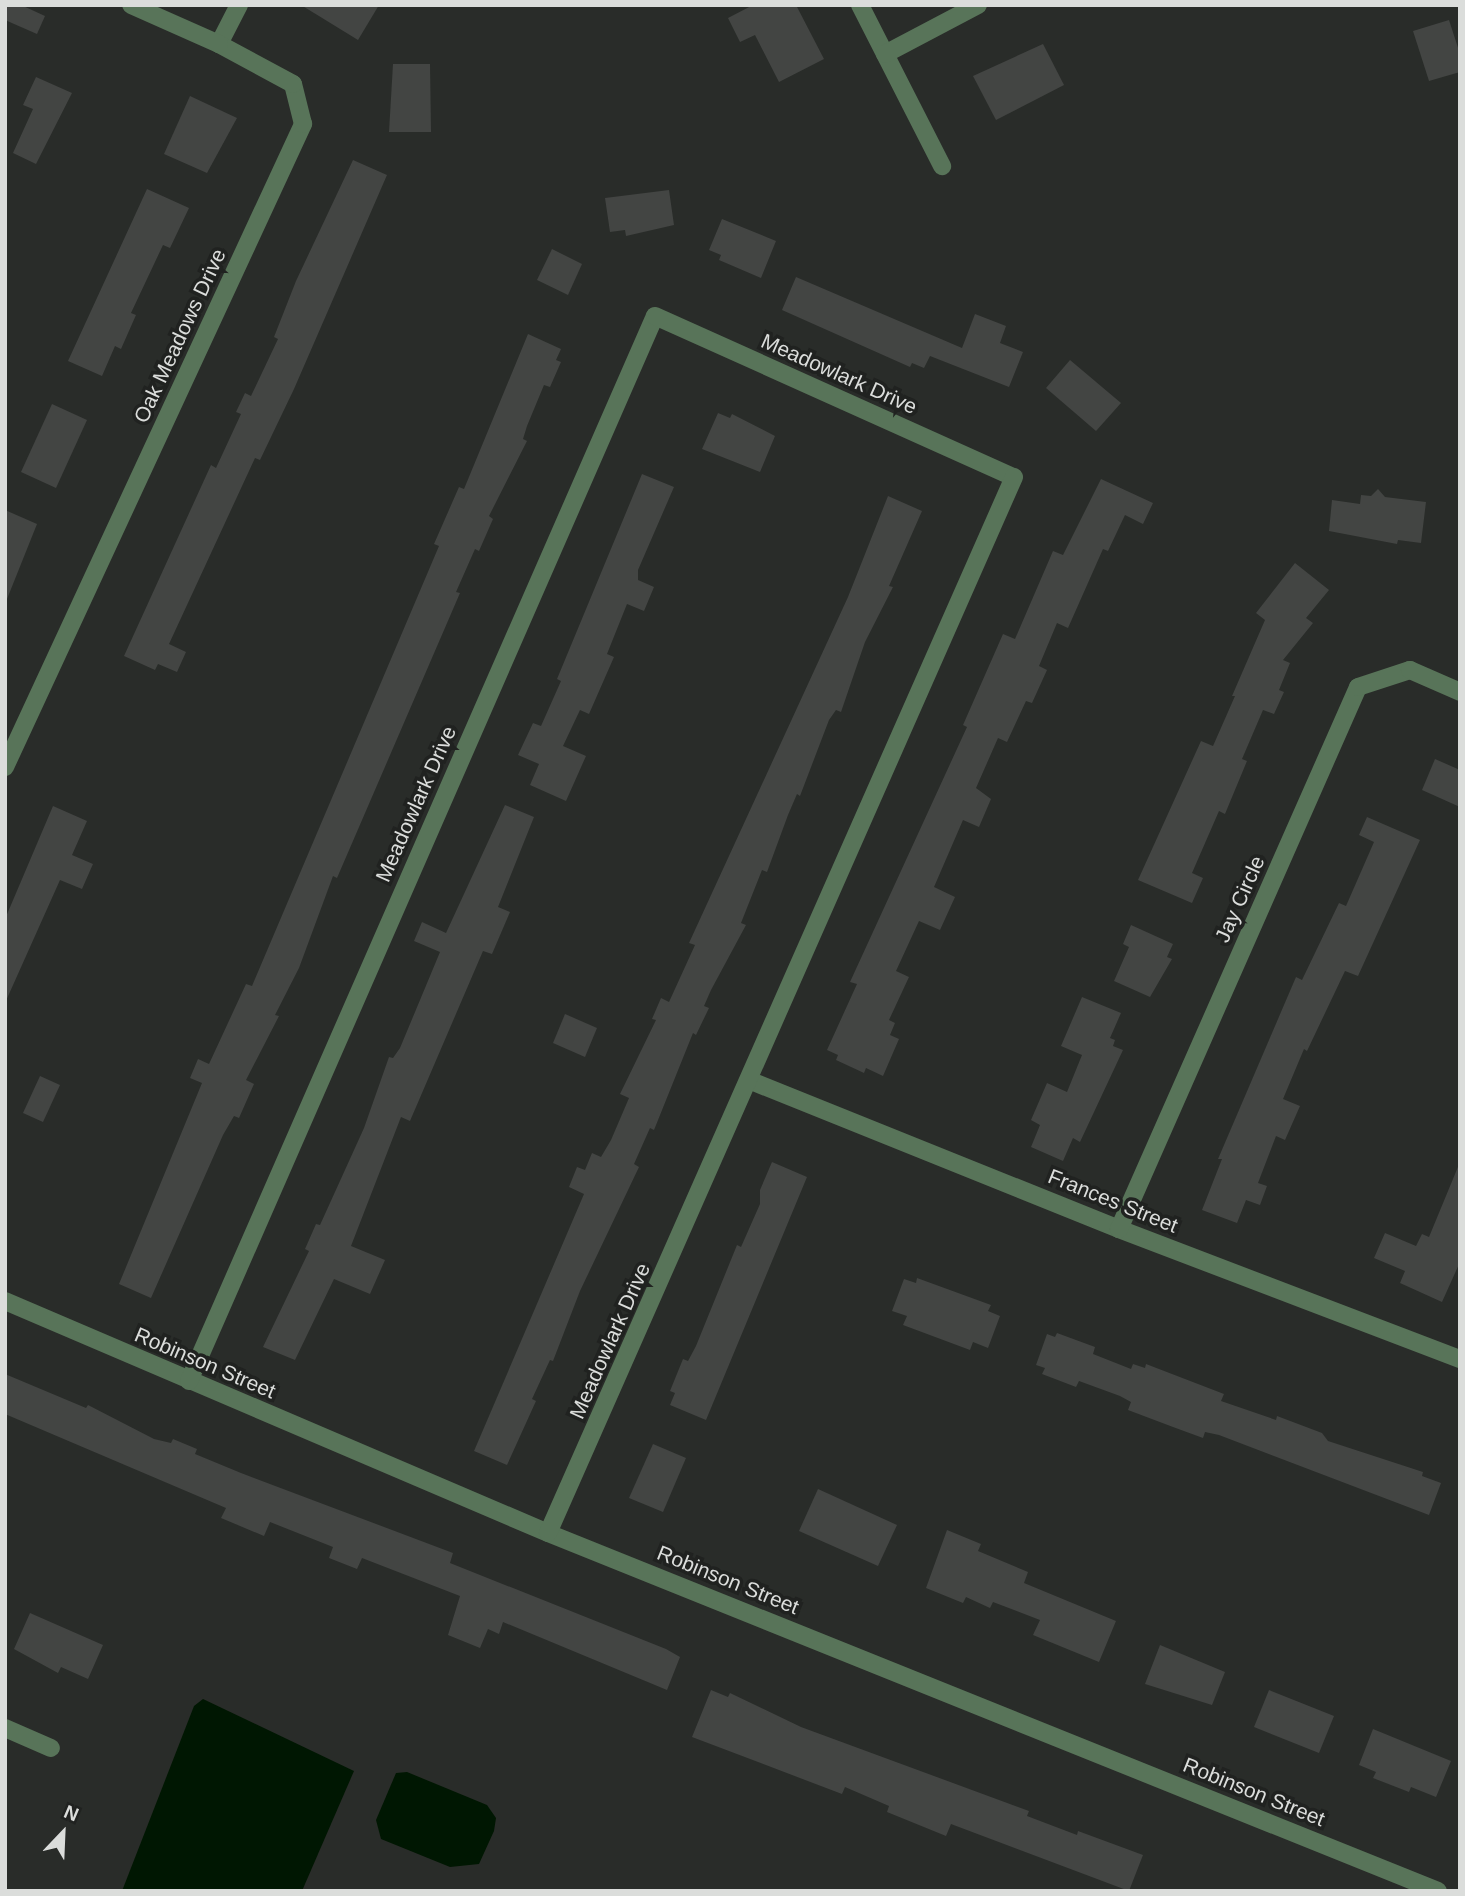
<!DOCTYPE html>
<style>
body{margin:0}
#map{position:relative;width:1465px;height:1896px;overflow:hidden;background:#292c29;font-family:Arial,sans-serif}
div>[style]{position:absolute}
.water>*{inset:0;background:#001702}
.building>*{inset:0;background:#434543}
.minor>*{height:18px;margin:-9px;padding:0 9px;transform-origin:9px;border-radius:9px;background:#587459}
span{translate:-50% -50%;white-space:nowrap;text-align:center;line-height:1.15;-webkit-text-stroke:7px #202220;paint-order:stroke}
.street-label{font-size:21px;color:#dbdddb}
.frame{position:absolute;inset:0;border:7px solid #dbdddb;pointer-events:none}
.north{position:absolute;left:28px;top:1798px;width:70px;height:70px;-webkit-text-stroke:5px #202220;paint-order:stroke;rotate:23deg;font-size:19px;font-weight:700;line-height:28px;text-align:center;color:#dbdddb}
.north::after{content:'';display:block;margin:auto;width:24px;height:32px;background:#dbdddb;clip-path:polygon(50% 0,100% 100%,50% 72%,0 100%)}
</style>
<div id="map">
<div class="water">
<i style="clip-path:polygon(203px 1699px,354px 1771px,302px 1891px,122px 1891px,194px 1706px)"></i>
<i style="clip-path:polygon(407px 1772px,487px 1805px,496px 1818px,494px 1831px,479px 1864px,450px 1867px,381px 1839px,376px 1820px,396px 1773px)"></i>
</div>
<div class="building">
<i style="clip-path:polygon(5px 5px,21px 5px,45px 16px,37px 34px,5px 20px)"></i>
<i style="clip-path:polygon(301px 5px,379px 5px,358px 40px)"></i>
<i style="clip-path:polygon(753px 5px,796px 5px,824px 59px,779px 82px,755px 35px,740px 42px,728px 18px)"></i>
<i style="clip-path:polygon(1449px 20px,1460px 54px,1460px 72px,1429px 81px,1413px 31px)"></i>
<i style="clip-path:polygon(1043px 44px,1064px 85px,996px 120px,973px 76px)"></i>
<i style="clip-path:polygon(393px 64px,430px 64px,431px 132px,389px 132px)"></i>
<i style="clip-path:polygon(36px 77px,72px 93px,36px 164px,13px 153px,33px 109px,23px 105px)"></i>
<i style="clip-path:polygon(190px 96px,237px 118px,207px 173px,164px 154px)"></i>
<i style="clip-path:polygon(353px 160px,387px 175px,294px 389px,260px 460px,255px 458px,169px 644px,186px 652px,177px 672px,158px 664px,155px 670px,124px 656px,211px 465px,216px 468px,241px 414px,236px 412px,245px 393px,251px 396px,278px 339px,274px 337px,296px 281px)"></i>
<i style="clip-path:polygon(147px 189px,189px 208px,170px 248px,163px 245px,131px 313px,136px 315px,121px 349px,115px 346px,102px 376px,68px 361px)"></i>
<i style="clip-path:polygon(669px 190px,674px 225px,626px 236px,625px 230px,610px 232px,605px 198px)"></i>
<i style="clip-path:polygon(722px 219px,776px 241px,761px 278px,719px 260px,721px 255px,709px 250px)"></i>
<i style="clip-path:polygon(552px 249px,582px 264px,568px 295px,537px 280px)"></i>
<i style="clip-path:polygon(796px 277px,962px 348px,975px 314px,1006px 326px,1000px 343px,1023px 352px,1009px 387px,930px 356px,924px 368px,912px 363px,910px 367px,782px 310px)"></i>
<i style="clip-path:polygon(528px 334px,561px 349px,556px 360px,561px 362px,550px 387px,544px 385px,527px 426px,523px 439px,527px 441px,489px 516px,493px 519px,479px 551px,475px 549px,456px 592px,460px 593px,337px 878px,333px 876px,299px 968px,275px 1015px,279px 1016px,246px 1080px,254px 1084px,239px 1118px,234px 1116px,223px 1135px,151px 1298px,119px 1284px,202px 1083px,190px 1078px,198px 1059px,209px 1064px,246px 984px,252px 986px,439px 546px,434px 544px,459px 487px,464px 489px)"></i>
<i style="clip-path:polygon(1070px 360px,1121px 403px,1096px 431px,1046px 388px)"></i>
<i style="clip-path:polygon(52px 404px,87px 420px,56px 488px,21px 472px)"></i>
<i style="clip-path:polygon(718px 413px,730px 418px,732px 414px,775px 436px,760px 472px,702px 449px)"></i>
<i style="clip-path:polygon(642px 474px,674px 487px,638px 570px,638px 580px,654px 587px,644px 611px,627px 604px,607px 654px,614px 657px,589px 714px,580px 710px,563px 746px,586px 756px,566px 801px,530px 785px,539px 764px,518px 755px,533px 723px,541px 726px,561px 681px,557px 679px)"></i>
<i style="clip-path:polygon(1101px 479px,1153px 503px,1143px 524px,1125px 515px,1108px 551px,1103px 549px,1068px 628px,1057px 623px,1039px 666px,1047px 670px,1032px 703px,1026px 701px,1007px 742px,998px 738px,976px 788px,991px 799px,979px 827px,963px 820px,934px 887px,955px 897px,940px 930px,919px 921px,896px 971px,909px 977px,889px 1020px,895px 1023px,890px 1035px,899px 1039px,883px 1076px,866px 1068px,864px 1073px,836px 1060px,838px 1055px,827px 1050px,857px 984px,850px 982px,967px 727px,963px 725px,1003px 634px,1015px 639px,1053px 551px,1063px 555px)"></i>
<i style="clip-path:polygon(1378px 489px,1385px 497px,1426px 502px,1421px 543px,1398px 540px,1397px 544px,1329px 531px,1332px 500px,1360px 504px,1361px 495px,1371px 496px)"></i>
<i style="clip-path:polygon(888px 496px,922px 511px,889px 586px,893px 587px,865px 642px,841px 712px,836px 710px,829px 720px,800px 796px,797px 794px,788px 815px,767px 872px,762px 870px,741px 923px,746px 925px,711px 990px,704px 1006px,709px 1008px,696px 1035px,693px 1033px,654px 1130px,650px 1128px,634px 1164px,639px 1167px,580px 1291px,553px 1361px,550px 1360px,532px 1399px,536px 1401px,507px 1465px,474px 1451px,584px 1194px,569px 1187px,577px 1167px,585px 1170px,592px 1153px,601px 1157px,611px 1140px,629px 1098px,620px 1094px,656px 1020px,652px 1019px,661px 998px,669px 1002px,695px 945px,689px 943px,848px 597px)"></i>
<i style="clip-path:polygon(5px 510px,37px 524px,5px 604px)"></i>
<i style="clip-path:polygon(1295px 563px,1329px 590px,1306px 618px,1313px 623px,1283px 660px,1290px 663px,1279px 690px,1284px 692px,1274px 714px,1263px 710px,1242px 759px,1247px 761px,1225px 814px,1219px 811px,1192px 873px,1203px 878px,1192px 903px,1138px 880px,1201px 741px,1213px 746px,1235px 696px,1232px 696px,1265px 620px,1256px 613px)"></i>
<i style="clip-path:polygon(1435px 759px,1460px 770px,1460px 807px,1422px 790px)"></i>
<i style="clip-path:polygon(505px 805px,534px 817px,498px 907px,510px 912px,492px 954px,483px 951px,410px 1121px,401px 1117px,351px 1246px,385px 1260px,370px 1294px,334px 1279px,295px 1360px,263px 1347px,309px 1251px,305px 1249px,316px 1224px,320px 1225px,364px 1128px,389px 1057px,393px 1058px,400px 1048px,440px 952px,414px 941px,422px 922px,446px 933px)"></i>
<i style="clip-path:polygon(53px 806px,87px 821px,72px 855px,93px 864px,82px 889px,60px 880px,5px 1003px,5px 919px)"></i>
<i style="clip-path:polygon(1367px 817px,1420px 840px,1358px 976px,1345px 971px,1307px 1051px,1304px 1049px,1283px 1099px,1300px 1106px,1285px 1140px,1276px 1136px,1258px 1183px,1267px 1186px,1260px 1205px,1246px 1200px,1237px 1223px,1202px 1210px,1222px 1159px,1218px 1159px,1296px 977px,1302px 980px,1339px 903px,1346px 906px,1374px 842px,1359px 835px)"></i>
<i style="clip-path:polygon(1131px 925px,1173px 944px,1167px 957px,1172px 959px,1150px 997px,1114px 981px,1129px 947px,1123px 944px)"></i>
<i style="clip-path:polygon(1082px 997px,1121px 1013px,1110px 1038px,1115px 1040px,1113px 1046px,1123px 1050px,1080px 1142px,1073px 1138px,1063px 1161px,1031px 1147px,1040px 1125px,1031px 1120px,1047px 1083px,1067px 1092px,1082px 1055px,1061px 1046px)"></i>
<i style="clip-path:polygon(565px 1014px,597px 1028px,585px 1057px,553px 1043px)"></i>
<i style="clip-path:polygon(40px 1076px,60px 1085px,43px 1122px,23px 1113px)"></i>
<i style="clip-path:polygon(772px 1162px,807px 1177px,706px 1420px,670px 1405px,675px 1393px,670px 1391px,683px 1359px,688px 1361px,696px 1346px,737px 1245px,741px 1247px,760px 1204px,760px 1190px)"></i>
<i style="clip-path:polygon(1460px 1162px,1460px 1262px,1442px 1302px,1400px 1283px,1405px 1271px,1374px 1258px,1385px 1233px,1416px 1246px,1422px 1234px,1429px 1237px)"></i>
<i style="clip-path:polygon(917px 1278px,991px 1305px,988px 1311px,1000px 1316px,988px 1348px,973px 1342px,970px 1350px,903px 1325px,907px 1316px,892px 1311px,904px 1279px,916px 1283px)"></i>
<i style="clip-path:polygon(1057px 1333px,1095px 1347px,1093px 1354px,1131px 1369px,1133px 1364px,1145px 1368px,1146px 1364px,1224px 1394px,1221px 1401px,1276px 1420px,1277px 1416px,1322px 1433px,1328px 1441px,1423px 1472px,1422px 1476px,1441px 1483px,1429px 1515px,1219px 1435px,1205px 1432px,1203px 1438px,1173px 1427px,1128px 1410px,1131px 1402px,1120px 1396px,1079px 1381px,1076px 1387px,1042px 1374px,1045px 1368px,1036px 1365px,1047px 1334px,1055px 1337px)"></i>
<i style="clip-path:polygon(5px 1374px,86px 1408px,88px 1405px,154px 1439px,171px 1443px,173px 1439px,197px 1449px,195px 1454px,241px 1473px,453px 1553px,450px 1563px,666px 1649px,680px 1657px,667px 1690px,503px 1622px,499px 1634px,488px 1629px,480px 1648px,448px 1635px,460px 1596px,362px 1558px,357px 1569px,329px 1558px,333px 1547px,270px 1522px,264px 1536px,221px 1518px,226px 1508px,5px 1414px)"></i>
<i style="clip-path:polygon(653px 1444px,686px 1458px,663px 1512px,629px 1498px)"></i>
<i style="clip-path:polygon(818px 1489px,897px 1525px,878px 1566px,799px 1531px)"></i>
<i style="clip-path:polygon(947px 1530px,981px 1544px,978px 1551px,1028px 1572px,1024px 1583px,1116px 1621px,1099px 1662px,1033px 1635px,1040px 1620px,993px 1602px,990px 1608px,966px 1597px,963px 1603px,926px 1588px)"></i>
<i style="clip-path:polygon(30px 1613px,103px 1645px,88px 1679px,61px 1667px,58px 1673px,14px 1649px)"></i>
<i style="clip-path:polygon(1160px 1645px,1225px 1672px,1212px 1705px,1145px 1684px)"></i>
<i style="clip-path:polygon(711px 1690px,728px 1697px,730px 1693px,801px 1727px,1029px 1811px,1027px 1816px,1077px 1835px,1078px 1831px,1143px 1855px,1129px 1891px,951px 1824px,946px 1836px,887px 1812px,889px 1806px,845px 1787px,842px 1794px,692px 1737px)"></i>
<i style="clip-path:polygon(1269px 1690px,1334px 1716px,1319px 1753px,1254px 1727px)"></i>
<i style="clip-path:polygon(1373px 1729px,1451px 1761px,1436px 1797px,1411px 1787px,1409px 1792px,1373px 1778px,1376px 1772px,1359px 1765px)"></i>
</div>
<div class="minor">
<i style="left:860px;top:5px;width:181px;rotate:63deg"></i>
<i style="left:219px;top:44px;width:44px;rotate:-62.9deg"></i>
<i style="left:885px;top:54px;width:105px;rotate:-27.8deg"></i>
<i style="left:5px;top:767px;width:709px;rotate:-65.13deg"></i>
<i style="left:303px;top:124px;width:41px;rotate:-104deg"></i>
<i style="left:293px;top:84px;width:84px;rotate:-151.6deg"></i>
<i style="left:219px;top:44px;width:96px;rotate:-156.1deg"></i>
<i style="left:751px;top:1081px;width:397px;rotate:21.9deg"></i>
<i style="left:1119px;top:1229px;width:365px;rotate:20.9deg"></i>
<i style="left:1119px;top:1229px;width:592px;rotate:-66.2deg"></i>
<i style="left:1358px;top:687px;width:55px;rotate:-18.1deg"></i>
<i style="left:1410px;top:670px;width:55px;rotate:23.7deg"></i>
<i style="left:5px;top:1301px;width:590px;rotate:23.13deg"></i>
<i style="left:548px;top:1533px;width:959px;rotate:21.91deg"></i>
<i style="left:189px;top:1381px;width:1162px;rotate:-66.37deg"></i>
<i style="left:655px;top:316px;width:393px;rotate:24.2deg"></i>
<i style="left:1014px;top:477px;width:1154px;rotate:113.81deg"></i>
<i style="left:5px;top:1728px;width:50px;rotate:23.5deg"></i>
</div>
<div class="street-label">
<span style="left:180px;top:336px;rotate:-65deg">Oak Meadows Drive</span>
<span style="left:839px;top:374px;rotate:24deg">Meadowlark Drive</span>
<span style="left:416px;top:804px;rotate:-66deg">Meadowlark Drive</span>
<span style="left:1240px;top:899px;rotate:-66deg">Jay Circle</span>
<span style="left:1113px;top:1201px;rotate:22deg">Frances Street</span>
<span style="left:610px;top:1341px;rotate:-66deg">Meadowlark Drive</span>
<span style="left:205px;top:1363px;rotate:23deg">Robinson Street</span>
<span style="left:728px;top:1580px;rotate:22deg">Robinson Street</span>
<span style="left:1254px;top:1792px;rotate:22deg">Robinson Street</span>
</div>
<div class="frame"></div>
<div class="north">N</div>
</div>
